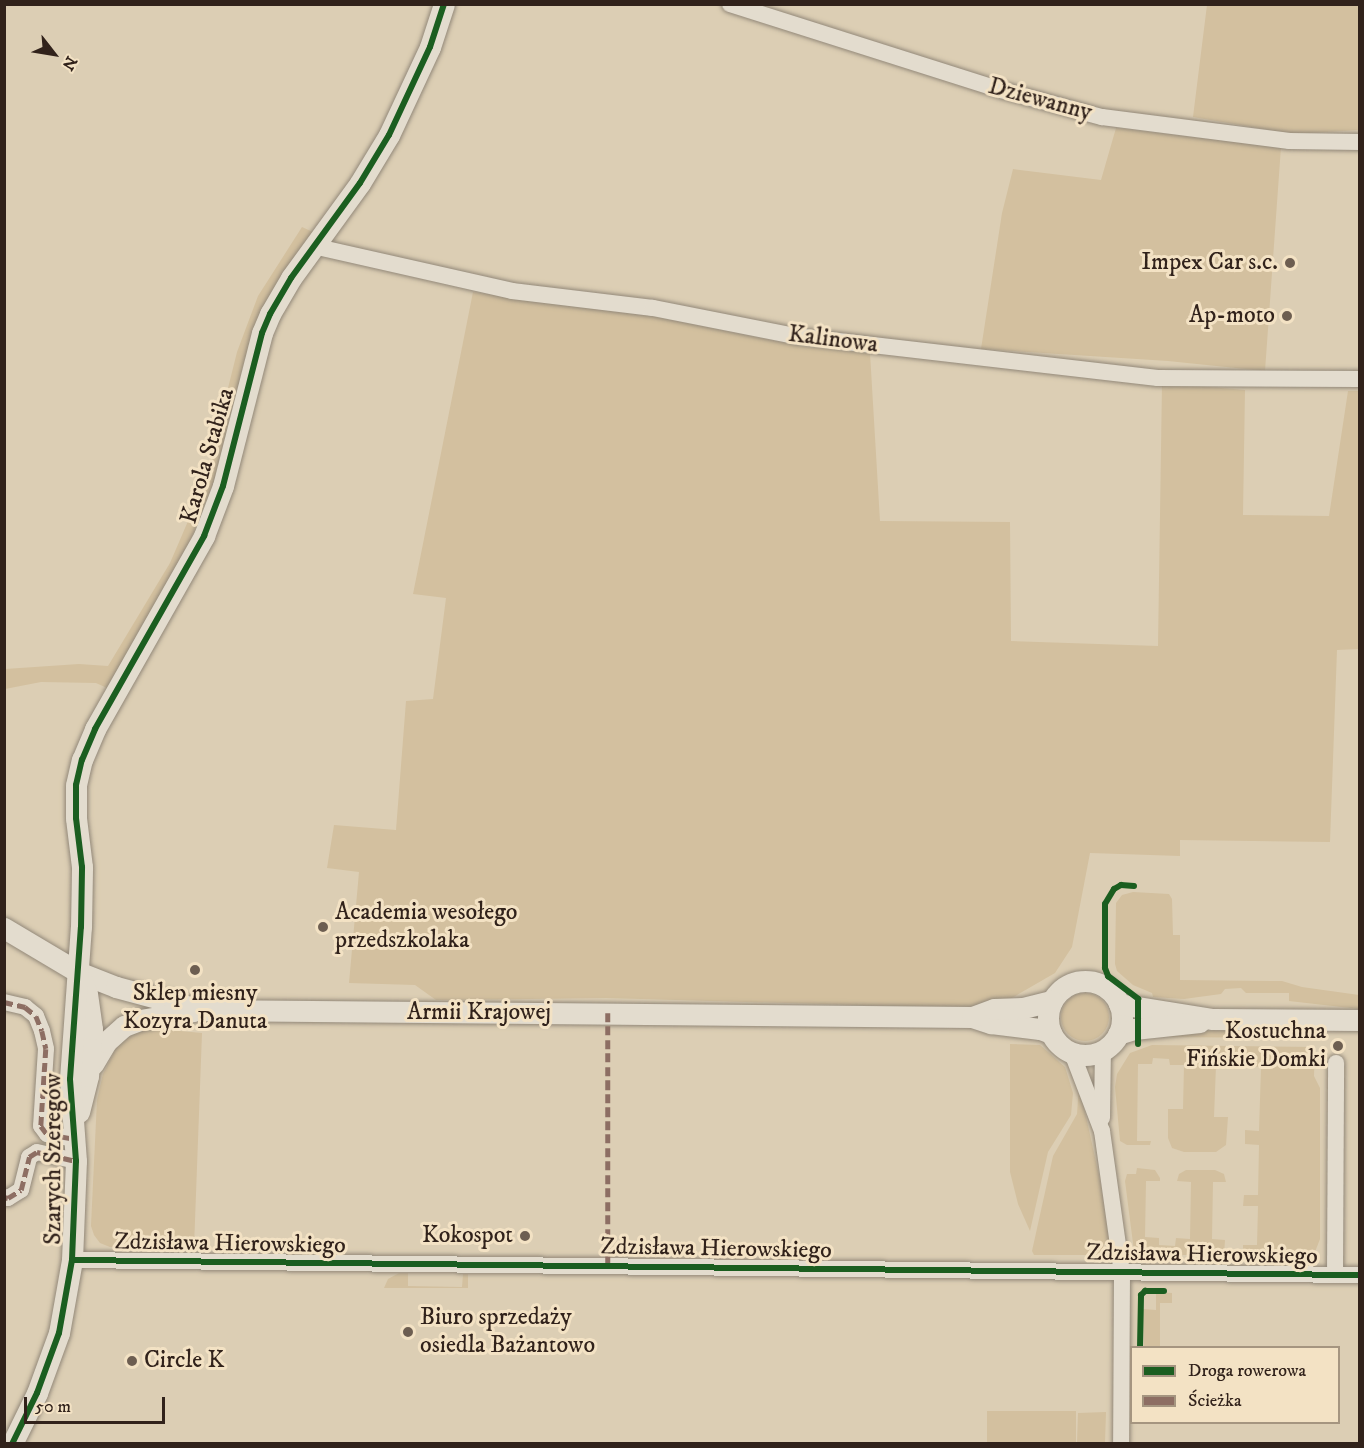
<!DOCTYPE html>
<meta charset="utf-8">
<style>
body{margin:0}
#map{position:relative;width:1364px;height:1448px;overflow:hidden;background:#dcceb4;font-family:"IM FELL DW Pica",serif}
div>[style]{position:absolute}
.green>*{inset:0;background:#d3c09f}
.round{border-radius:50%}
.roads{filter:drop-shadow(0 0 2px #928879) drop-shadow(0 0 2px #928879)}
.minor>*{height:16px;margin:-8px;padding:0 8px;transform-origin:8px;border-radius:8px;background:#e3dcce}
.tertiary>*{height:21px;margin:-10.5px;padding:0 10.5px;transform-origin:10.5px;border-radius:10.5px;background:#e3dcce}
.tertiary>.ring{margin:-10.5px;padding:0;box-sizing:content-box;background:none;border:21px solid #e3dcce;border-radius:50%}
.quiet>*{height:4.5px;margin-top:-2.25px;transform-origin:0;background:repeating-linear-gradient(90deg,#8d6e63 0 9px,transparent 0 13.5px)}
.cycleway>*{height:6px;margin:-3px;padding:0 3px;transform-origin:3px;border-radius:3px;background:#1b5e20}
.dots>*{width:16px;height:16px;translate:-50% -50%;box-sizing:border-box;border:3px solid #f3e2c4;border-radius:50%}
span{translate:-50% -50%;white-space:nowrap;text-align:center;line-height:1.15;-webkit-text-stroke:6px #f3e2c4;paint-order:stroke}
.street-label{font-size:24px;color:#31221b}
.poi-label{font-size:24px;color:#31221b}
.right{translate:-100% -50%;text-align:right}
.left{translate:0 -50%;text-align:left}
.frame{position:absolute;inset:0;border:6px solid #31221b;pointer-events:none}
.legend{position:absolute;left:1130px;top:1346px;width:210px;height:78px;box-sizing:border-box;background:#f3e2c4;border:2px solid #a59580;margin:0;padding:8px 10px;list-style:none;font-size:18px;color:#31221b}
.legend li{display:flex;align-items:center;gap:12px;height:30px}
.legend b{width:30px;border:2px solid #a59580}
.north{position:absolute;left:24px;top:24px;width:60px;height:60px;-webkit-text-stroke:4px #f3e2c4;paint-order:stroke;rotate:121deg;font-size:16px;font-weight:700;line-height:24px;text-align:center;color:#31221b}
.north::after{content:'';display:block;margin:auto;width:21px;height:27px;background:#31221b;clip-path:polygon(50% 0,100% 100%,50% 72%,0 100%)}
.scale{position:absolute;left:24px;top:1397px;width:141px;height:27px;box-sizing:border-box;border:3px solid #31221b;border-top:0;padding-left:8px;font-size:18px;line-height:21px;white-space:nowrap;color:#31221b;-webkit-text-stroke:4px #f3e2c4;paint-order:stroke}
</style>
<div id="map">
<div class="green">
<i style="clip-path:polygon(1207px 5px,1359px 5px,1359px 130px,1292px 134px,1193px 117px)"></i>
<i style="clip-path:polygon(1116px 128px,1281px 147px,1265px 371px,1168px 361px,981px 349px,1002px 213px,1013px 169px,1101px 180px)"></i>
<i style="clip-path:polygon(302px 227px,313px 232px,258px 318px,242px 369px,221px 464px,189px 544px,107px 688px,96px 683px,41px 682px,5px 689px,5px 669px,79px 664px,108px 666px,170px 563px,204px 484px,237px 352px,258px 296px)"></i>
<i style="clip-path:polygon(473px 292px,656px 317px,805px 347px,870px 353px,880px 521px,1010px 522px,1011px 641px,1158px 646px,1162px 383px,1245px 390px,1243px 515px,1329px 516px,1348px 391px,1359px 391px,1359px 649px,1337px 650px,1330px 842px,1180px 840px,1180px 856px,1090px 853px,1072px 947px,1055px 973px,1010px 999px,963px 1008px,606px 998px,436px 1000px,415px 985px,349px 983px,359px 872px,327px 868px,334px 825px,396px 830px,406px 701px,433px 699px,446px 598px,413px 594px)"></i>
<i style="clip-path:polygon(1133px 892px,1169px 894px,1172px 899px,1173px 935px,1180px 935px,1180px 980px,1282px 981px,1302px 987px,1359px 995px,1359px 1009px,1289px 1001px,1289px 993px,1246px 993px,1241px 988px,1225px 989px,1221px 994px,1184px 999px,1153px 997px,1152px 993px,1133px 985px,1117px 971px,1115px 964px,1116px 903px,1122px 895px)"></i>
<i class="round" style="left:1061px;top:993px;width:48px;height:48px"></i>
<i style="clip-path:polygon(158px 1029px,202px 1033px,194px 1247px,110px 1247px,100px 1243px,94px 1235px,91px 1226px,97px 1100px,103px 1074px,118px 1044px,139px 1031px)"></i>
<i style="clip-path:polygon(1249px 1029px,1319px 1038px,1153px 1037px,1153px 1033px)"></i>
<i style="clip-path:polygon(1010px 1044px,1040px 1045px,1065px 1067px,1073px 1093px,1071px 1115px,1048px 1152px,1030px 1231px,1018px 1204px,1010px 1172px)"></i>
<i style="clip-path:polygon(1152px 1045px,1315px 1047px,1314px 1076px,1320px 1088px,1320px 1239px,1315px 1252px,1302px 1257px,1278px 1255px,1257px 1259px,1249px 1254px,1243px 1255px,1243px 1245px,1257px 1245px,1258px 1206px,1243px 1206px,1244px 1195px,1258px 1195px,1259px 1145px,1245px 1144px,1245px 1130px,1259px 1131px,1261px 1067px,1247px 1066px,1246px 1059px,1230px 1059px,1229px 1066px,1216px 1066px,1214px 1117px,1228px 1117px,1226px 1145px,1216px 1152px,1184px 1152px,1172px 1148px,1168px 1138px,1168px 1109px,1183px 1109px,1184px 1065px,1170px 1065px,1169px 1059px,1153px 1058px,1152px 1064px,1138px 1064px,1137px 1141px,1151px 1141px,1150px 1145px,1127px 1145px,1120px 1141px,1115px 1087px,1117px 1074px,1130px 1053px)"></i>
<i style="clip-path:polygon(1079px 1085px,1100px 1180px,1110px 1243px,1104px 1244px,1102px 1255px,1034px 1255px,1032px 1251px,1053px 1156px,1077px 1114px)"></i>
<i style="clip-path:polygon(1137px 1168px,1155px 1170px,1160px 1178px,1160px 1181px,1146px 1181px,1145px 1237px,1159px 1238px,1159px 1245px,1175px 1246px,1176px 1238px,1190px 1239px,1191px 1182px,1177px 1181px,1179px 1174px,1186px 1170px,1215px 1170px,1224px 1174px,1226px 1182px,1213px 1182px,1212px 1239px,1225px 1240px,1224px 1255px,1137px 1255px,1134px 1251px,1125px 1181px,1127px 1174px,1136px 1174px)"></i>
<i style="clip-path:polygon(399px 1273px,408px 1273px,408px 1286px,462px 1287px,463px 1274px,468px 1274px,468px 1288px,384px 1288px,388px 1279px)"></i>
<i style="clip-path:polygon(1156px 1292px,1172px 1293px,1172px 1303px,1160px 1303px,1160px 1347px,1144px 1347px,1143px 1309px,1156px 1310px)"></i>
<i style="clip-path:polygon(987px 1411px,1076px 1411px,1076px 1443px,987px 1443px)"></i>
<i style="clip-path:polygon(1106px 1412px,1105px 1443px,1077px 1443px,1078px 1413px)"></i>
</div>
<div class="roads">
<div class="minor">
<i style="left:730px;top:4px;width:284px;rotate:17.6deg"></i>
<i style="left:1001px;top:90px;width:105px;rotate:15deg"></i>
<i style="left:1102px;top:117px;width:189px;rotate:7.3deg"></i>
<i style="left:1289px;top:141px;width:71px;rotate:0.8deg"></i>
<i style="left:313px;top:246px;width:204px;rotate:12.7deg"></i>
<i style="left:512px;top:291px;width:142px;rotate:6.9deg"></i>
<i style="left:653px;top:308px;width:145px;rotate:11.2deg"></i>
<i style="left:795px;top:336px;width:365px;rotate:6.6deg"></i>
<i style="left:1158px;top:378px;width:202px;rotate:0.3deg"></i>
<i style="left:4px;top:1002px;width:22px;rotate:13deg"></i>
<i style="left:25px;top:1007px;width:14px;rotate:39deg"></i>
<i style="left:36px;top:1016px;width:16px;rotate:68deg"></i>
<i style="left:42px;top:1031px;width:18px;rotate:77deg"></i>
<i style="left:46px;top:1049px;width:77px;rotate:93.7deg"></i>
<i style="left:41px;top:1126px;width:10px;rotate:53deg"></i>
<i style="left:47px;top:1134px;width:28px;rotate:10deg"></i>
<i style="left:1072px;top:1053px;width:84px;rotate:69deg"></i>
<i style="left:1102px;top:1131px;width:143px;rotate:82deg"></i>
<i style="left:1122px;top:1273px;width:171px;rotate:90.3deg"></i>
<i style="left:1102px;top:1118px;width:68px;rotate:-89.2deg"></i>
<i style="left:4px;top:1197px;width:4px;rotate:14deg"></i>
<i style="left:8px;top:1198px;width:15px;rotate:-32deg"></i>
<i style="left:21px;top:1190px;width:34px;rotate:-76deg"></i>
<i style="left:29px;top:1157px;width:9px;rotate:-32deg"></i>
<i style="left:37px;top:1152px;width:40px;rotate:13deg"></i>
<i style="left:72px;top:1260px;width:1288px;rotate:0.67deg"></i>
<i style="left:1335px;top:1275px;width:212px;rotate:-89.7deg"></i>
</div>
<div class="tertiary">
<i style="left:4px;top:928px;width:86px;rotate:30.7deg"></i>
<i style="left:78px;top:972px;width:41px;rotate:21.5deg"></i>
<i style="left:116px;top:987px;width:88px;rotate:15.1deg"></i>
<i style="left:201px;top:1010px;width:771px;rotate:0.52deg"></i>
<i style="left:972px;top:1017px;width:20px;rotate:18deg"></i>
<i style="left:991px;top:1023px;width:49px;rotate:7deg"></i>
<i style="left:1040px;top:1029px;width:12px;rotate:20deg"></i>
<i class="ring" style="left:1048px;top:981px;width:53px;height:53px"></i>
<i style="left:1119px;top:1004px;width:95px;rotate:9.1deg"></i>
<i style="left:1213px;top:1019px;width:147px;rotate:0.4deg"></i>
<i style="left:972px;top:1017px;width:23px;rotate:-20deg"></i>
<i style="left:994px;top:1009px;width:29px;rotate:-2deg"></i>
<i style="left:1023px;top:1008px;width:30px;rotate:-14deg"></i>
<i style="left:1118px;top:1034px;width:17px;rotate:-17deg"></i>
<i style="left:1134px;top:1029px;width:66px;rotate:-6.1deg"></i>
<i style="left:93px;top:1064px;width:26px;rotate:-59deg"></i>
<i style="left:106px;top:1042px;width:24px;rotate:-42deg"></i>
<i style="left:124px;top:1026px;width:17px;rotate:-21deg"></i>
<i style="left:140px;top:1020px;width:55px;rotate:-9.5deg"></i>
<i style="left:79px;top:1112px;width:37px;rotate:-76deg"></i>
<i style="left:88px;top:1076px;width:47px;rotate:-85.1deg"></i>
<i style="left:92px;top:1029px;width:35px;rotate:-98deg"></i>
<i style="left:87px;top:994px;width:15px;rotate:-110deg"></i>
<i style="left:12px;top:1444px;width:57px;rotate:-63.9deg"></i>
<i style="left:37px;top:1393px;width:64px;rotate:-69.9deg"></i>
<i style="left:59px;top:1333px;width:74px;rotate:-79.9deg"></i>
<i style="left:72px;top:1260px;width:99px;rotate:-87.7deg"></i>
<i style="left:76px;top:1161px;width:82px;rotate:-94.2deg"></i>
<i style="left:70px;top:1079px;width:152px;rotate:-85.9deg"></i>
<i style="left:81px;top:927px;width:60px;rotate:-89deg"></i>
<i style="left:82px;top:867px;width:49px;rotate:-97deg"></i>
<i style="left:76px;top:818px;width:33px;rotate:-90deg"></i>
<i style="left:76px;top:785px;width:26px;rotate:-77deg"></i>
<i style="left:82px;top:760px;width:34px;rotate:-67deg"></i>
<i style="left:95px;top:729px;width:222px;rotate:-60.5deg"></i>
<i style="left:204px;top:536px;width:53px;rotate:-69.2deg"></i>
<i style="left:223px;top:486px;width:158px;rotate:-75.7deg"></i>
<i style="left:262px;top:333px;width:21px;rotate:-67deg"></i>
<i style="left:270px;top:314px;width:42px;rotate:-59.7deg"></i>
<i style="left:291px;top:278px;width:117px;rotate:-54deg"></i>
<i style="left:360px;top:183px;width:56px;rotate:-58.9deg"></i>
<i style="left:389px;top:135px;width:97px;rotate:-65deg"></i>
<i style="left:430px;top:47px;width:45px;rotate:-72deg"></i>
</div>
</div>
<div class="quiet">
<i style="left:4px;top:1002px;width:22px;rotate:13deg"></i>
<i style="left:25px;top:1007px;width:14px;rotate:39deg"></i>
<i style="left:36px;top:1016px;width:16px;rotate:68deg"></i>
<i style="left:42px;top:1031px;width:18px;rotate:77deg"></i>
<i style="left:46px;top:1049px;width:77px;rotate:93.7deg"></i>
<i style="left:41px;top:1126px;width:10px;rotate:53deg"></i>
<i style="left:47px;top:1134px;width:28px;rotate:10deg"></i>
<i style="left:608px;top:1013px;width:253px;rotate:90deg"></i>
<i style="left:4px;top:1197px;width:4px;rotate:14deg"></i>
<i style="left:8px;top:1198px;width:15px;rotate:-32deg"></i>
<i style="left:21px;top:1190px;width:34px;rotate:-76deg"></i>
<i style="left:29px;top:1157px;width:9px;rotate:-32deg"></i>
<i style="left:37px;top:1152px;width:40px;rotate:13deg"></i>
</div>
<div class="cycleway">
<i style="left:1134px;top:886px;width:13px;rotate:-176deg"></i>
<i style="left:1121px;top:885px;width:8px;rotate:150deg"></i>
<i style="left:1114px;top:889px;width:17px;rotate:121deg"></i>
<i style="left:1105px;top:904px;width:64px;rotate:90deg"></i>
<i style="left:1105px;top:968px;width:9px;rotate:69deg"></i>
<i style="left:1108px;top:976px;width:38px;rotate:37deg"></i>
<i style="left:1138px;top:999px;width:45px;rotate:90deg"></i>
<i style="left:72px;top:1260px;width:1288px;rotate:0.67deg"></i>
<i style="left:1140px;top:1348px;width:53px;rotate:-88.9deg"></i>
<i style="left:1141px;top:1295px;width:6px;rotate:-45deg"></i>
<i style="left:1145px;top:1291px;width:19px"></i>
<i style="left:12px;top:1444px;width:57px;rotate:-63.9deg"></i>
<i style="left:37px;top:1393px;width:64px;rotate:-69.9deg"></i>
<i style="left:59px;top:1333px;width:74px;rotate:-79.9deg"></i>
<i style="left:72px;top:1260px;width:99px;rotate:-87.7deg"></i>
<i style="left:76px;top:1161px;width:82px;rotate:-94.2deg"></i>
<i style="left:70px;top:1079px;width:152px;rotate:-85.9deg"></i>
<i style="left:81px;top:927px;width:60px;rotate:-89deg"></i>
<i style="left:82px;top:867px;width:49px;rotate:-97deg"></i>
<i style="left:76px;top:818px;width:33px;rotate:-90deg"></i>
<i style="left:76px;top:785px;width:26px;rotate:-77deg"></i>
<i style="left:82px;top:760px;width:34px;rotate:-67deg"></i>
<i style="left:95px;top:729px;width:222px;rotate:-60.5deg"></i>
<i style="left:204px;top:536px;width:53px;rotate:-69.2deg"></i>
<i style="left:223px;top:486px;width:158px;rotate:-75.7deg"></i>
<i style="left:262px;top:333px;width:21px;rotate:-67deg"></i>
<i style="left:270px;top:314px;width:42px;rotate:-59.7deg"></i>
<i style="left:291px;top:278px;width:117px;rotate:-54deg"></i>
<i style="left:360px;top:183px;width:56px;rotate:-58.9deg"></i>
<i style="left:389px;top:135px;width:97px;rotate:-65deg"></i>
<i style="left:430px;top:47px;width:45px;rotate:-72deg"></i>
</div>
<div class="dots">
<i style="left:1290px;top:263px;background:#6d5e51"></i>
<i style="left:1287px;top:316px;background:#6d5e51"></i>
<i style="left:323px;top:927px;background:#6d5e51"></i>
<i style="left:195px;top:970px;background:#6d5e51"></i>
<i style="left:1338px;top:1046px;background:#6d5e51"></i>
<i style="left:525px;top:1236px;background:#6d5e51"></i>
<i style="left:408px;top:1332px;background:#6d5e51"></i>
<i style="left:132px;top:1361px;background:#6d5e51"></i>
</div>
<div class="street-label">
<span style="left:1040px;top:100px;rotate:15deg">Dziewanny</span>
<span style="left:833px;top:340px;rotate:7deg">Kalinowa</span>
<span style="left:208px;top:456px;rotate:-74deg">Karola Stabika</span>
<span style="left:479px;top:1013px">Armii Krajowej</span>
<span style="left:54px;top:1159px;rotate:-90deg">Szarych Szeregów</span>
<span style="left:230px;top:1244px;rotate:1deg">Zdzisława Hierowskiego</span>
<span style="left:716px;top:1249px;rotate:1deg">Zdzisława Hierowskiego</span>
<span style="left:1202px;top:1255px;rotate:1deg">Zdzisława Hierowskiego</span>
</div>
<div class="poi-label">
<span class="right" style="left:1278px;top:263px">Impex Car s.c.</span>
<span class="right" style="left:1275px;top:316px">Ap-moto</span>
<span class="left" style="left:335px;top:927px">Academia wesołego<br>przedszkolaka</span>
<span style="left:195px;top:1008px">Sklep miesny<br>Kozyra Danuta</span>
<span class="right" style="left:1326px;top:1046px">Kostuchna<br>Fińskie Domki</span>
<span class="right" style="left:513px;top:1236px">Kokospot</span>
<span class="left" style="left:420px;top:1332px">Biuro sprzedaży<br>osiedla Bażantowo</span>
<span class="left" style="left:144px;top:1361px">Circle K</span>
</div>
<div class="frame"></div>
<ul class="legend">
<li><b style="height:8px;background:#1b5e20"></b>Droga rowerowa</li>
<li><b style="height:8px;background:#8d6e63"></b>Ścieżka</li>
</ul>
<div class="north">N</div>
<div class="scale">50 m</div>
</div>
